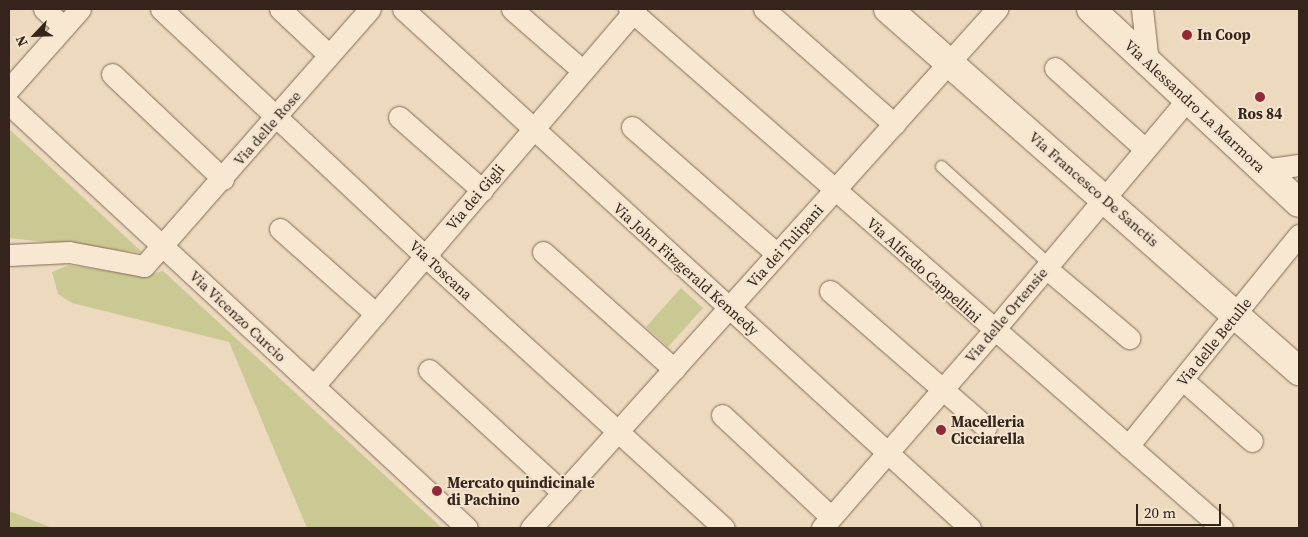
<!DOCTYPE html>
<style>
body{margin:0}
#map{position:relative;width:1308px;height:537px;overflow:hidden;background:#ecd9be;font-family:"Source Serif 4",serif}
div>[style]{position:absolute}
.green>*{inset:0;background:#cac993}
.roads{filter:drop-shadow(0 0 1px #846a57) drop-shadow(0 0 1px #846a57)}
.service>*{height:11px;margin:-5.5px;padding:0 5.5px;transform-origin:5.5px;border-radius:5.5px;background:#f8e7d1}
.minor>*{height:21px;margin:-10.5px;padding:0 10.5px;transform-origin:10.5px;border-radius:10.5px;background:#f8e7d1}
.tertiary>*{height:28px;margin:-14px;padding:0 14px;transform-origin:14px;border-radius:14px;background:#f8e7d1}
.dots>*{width:14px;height:14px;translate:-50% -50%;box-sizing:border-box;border:2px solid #f4e4cd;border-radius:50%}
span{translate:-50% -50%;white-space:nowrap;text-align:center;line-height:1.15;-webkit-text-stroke:4px #f4e4cd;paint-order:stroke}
.poi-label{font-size:15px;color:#34241c;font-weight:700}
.left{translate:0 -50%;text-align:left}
.street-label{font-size:15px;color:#34241c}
.frame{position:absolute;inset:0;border:10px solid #34241c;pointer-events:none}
.north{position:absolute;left:10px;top:10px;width:50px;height:50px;-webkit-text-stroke:4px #f4e4cd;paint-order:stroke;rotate:246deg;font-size:14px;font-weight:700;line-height:20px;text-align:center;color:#34241c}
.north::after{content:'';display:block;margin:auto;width:18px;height:22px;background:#34241c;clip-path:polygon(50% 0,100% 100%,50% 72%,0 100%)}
.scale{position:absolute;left:1136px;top:504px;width:85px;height:22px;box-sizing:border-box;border:2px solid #34241c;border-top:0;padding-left:6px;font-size:15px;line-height:18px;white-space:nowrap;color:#34241c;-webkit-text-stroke:4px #f4e4cd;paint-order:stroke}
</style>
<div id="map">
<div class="green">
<i style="clip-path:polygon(9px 129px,143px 253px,9px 238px)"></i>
<i style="clip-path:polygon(69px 265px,142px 276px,163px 271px,442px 528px,307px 528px,229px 342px,72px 303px,58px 294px,52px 272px)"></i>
<i style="clip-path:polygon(681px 288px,703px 308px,668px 347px,646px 327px)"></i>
<i style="clip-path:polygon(9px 511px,22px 516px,52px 528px,9px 528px)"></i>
</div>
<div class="roads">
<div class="service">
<i style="left:941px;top:166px;width:146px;rotate:42.2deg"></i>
</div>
<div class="minor">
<i style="left:44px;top:9px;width:27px;rotate:42deg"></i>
<i style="left:161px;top:9px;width:362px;rotate:43.1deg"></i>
<i style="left:425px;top:256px;width:404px;rotate:42.3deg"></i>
<i style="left:280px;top:9px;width:67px;rotate:43.2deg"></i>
<i style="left:403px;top:9px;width:769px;rotate:42.47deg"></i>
<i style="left:512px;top:9px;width:94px;rotate:41.1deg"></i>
<i style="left:629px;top:9px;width:788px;rotate:41.19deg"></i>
<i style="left:764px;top:9px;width:174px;rotate:41.5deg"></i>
<i style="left:1142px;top:9px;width:54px;rotate:83.7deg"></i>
<i style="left:1055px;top:68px;width:121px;rotate:42deg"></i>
<i style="left:112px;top:74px;width:153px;rotate:43.4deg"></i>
<i style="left:9px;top:89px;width:107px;rotate:-48.4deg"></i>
<i style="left:9px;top:104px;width:624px;rotate:42.79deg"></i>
<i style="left:399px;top:117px;width:111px;rotate:41.3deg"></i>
<i style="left:632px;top:127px;width:193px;rotate:41.2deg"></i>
<i style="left:1263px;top:170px;width:36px;rotate:-8deg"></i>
<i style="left:280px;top:229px;width:128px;rotate:41.5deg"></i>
<i style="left:543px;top:252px;width:176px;rotate:41.8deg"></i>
<i style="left:9px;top:255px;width:60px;rotate:-2.9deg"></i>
<i style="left:69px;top:252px;width:76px;rotate:10.6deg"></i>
<i style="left:144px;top:266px;width:342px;rotate:-48.7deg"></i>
<i style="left:1046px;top:268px;width:109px;rotate:40.1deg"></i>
<i style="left:830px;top:291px;width:207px;rotate:41.1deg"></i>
<i style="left:429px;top:370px;width:182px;rotate:42.5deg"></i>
<i style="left:1183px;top:380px;width:92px;rotate:41.5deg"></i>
<i style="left:314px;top:386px;width:496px;rotate:-49.5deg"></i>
<i style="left:722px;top:415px;width:149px;rotate:43.1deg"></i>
<i style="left:1128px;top:446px;width:272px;rotate:-51deg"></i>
<i style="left:531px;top:528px;width:698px;rotate:-48.08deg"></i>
<i style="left:822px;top:528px;width:261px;rotate:-49deg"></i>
<i style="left:993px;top:331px;width:302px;rotate:-50deg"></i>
</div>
<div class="tertiary">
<i style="left:888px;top:9px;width:548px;rotate:41.37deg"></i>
<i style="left:1091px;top:9px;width:284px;rotate:43deg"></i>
</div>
</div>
<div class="dots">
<i style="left:1187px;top:35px;background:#922936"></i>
<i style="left:1260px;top:97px;background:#922936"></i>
<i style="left:941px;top:430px;background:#922936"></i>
<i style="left:437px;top:491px;background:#922936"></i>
</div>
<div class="poi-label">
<span class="left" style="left:1197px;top:35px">In Coop</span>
<span style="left:1260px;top:114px">Ros 84</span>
<span class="left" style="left:951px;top:430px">Macelleria<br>Cicciarella</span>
<span class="left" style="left:447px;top:491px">Mercato quindicinale<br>di Pachino</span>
</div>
<div class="street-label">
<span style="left:1195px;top:106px;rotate:43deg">Via Alessandro La Marmora</span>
<span style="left:267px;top:128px;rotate:-49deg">Via delle Rose</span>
<span style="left:1094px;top:189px;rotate:41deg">Via Francesco De Sanctis</span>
<span style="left:475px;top:197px;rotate:-50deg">Via dei Gigli</span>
<span style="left:785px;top:246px;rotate:-48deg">Via dei Tulipani</span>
<span style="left:686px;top:269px;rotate:42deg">Via John Fitzgerald Kennedy</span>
<span style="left:441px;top:270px;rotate:43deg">Via Toscana</span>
<span style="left:924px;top:270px;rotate:42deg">Via Alfredo Cappellini</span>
<span style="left:1006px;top:315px;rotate:-50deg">Via delle Ortensie</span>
<span style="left:238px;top:316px;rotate:43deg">Via Vicenzo Curcio</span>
<span style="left:1214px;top:342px;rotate:-51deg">Via delle Betulle</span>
</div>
<div class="frame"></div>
<div class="north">N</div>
<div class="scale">20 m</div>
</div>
